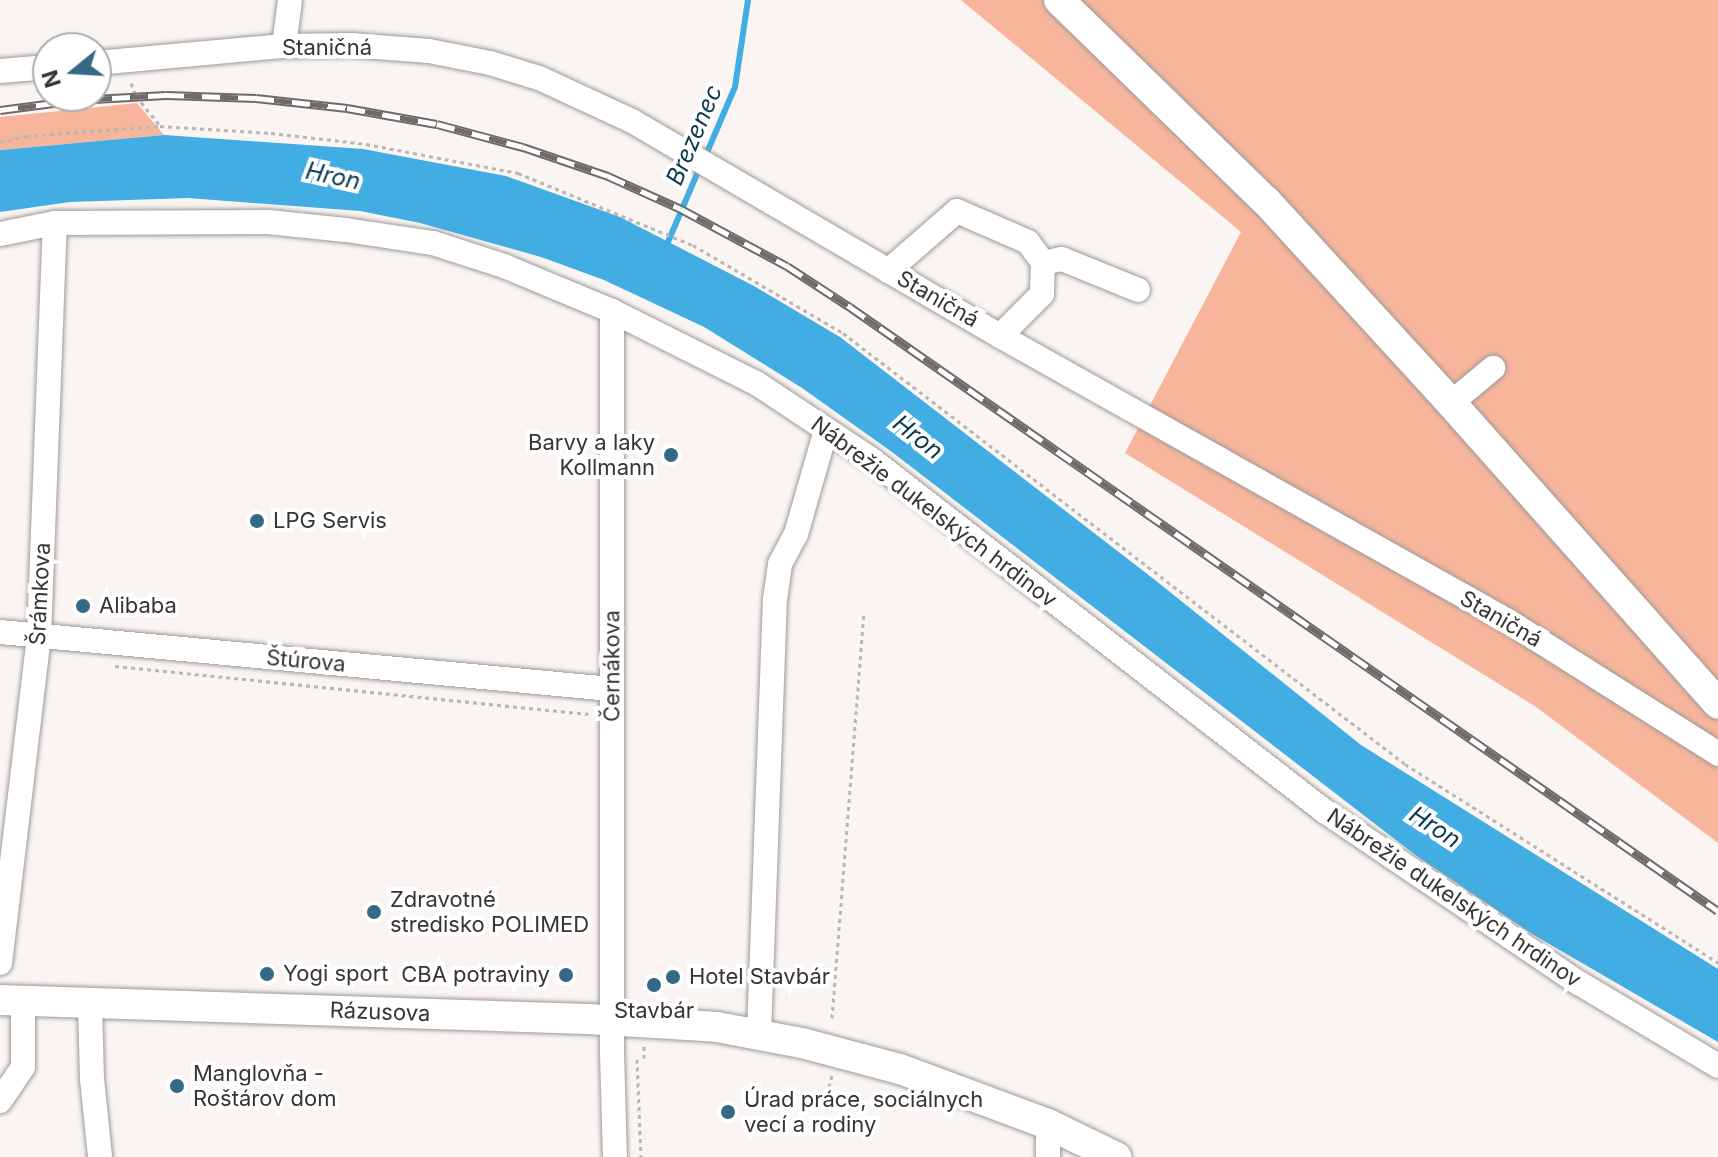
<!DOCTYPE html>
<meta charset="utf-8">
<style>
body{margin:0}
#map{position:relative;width:1718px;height:1157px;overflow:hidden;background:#faf5f3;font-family:Inter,sans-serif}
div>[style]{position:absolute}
.green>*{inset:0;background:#f7b69c}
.water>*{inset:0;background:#42ade3}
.stream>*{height:6px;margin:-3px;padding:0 3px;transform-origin:3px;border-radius:3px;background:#42ade3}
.path>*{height:3px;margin-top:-1.5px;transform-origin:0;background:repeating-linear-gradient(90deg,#bbb7b5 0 4px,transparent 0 8px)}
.roads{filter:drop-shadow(0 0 2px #9e9997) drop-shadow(0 0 2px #9e9997)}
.minor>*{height:24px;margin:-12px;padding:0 12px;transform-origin:12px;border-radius:12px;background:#fff}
.major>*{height:30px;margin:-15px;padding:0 15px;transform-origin:15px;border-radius:15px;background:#fff}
.rail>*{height:9px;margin-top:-4.5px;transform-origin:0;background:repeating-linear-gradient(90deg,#fff 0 18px,#6e6b6a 0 36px);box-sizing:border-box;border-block:2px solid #6e6b6a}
.dots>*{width:22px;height:22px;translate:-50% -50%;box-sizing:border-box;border:4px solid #fff;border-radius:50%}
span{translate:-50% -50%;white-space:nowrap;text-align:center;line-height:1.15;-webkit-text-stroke:8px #fff;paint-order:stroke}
.street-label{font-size:22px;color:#373534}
.poi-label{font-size:22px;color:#373534}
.right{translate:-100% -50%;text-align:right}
.left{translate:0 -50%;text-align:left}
.water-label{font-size:24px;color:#0c3a50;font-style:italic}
.north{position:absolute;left:32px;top:32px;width:80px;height:80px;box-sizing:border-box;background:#fff;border:2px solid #afaeae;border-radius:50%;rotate:252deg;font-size:22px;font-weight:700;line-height:32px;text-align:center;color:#373534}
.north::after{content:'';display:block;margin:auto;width:28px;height:36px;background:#356985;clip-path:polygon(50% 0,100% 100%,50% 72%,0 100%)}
</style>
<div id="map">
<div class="green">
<i style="clip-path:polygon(961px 0,1718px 0,1718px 843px,1536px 707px,1125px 453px,1241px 232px)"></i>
<i style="clip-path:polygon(137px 103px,164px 135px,0 150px,0 117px)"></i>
</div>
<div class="water">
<i style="clip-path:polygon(164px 135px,363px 149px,506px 176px,620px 217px,754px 286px,840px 337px,1155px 580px,1361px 745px,1718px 969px,1718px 1042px,1532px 934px,1418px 857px,892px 452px,802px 388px,704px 327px,604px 280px,541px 257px,420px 223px,360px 211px,188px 198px,70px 202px,0 212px,0 150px)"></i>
</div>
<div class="stream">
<i style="left:705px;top:157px;width:76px;rotate:-66.8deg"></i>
<i style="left:735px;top:87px;width:88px;rotate:-81.5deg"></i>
<i style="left:665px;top:249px;width:89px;rotate:-66.9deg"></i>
</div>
<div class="path">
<i style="left:131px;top:83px;width:14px;rotate:69deg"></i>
<i style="left:136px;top:96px;width:38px;rotate:51deg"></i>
<i style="left:0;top:142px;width:27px;rotate:-13deg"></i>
<i style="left:26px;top:136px;width:134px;rotate:-4.3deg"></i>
<i style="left:160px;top:126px;width:111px;rotate:3.6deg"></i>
<i style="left:271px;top:133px;width:96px;rotate:6.6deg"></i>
<i style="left:366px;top:144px;width:155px;rotate:10.8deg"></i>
<i style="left:518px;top:173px;width:189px;rotate:22.4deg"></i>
<i style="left:693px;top:245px;width:174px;rotate:30.4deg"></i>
<i style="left:843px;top:333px;width:708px;rotate:37.48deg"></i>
<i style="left:1405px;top:764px;width:371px;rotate:32.4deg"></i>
<i style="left:115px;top:666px;width:476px;rotate:5.8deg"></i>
<i style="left:832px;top:1018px;width:405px;rotate:-85.5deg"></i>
<i style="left:644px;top:1058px;width:12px;rotate:-90deg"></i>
<i style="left:637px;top:1059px;width:98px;rotate:87.7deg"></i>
<i style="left:829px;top:1087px;width:12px;rotate:-76deg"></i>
</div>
<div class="roads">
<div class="minor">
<i style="left:284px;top:46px;width:46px;rotate:-82.6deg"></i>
<i style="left:96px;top:63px;width:189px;rotate:-5.2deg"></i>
<i style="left:284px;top:46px;width:67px;rotate:-0.9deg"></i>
<i style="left:351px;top:45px;width:78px;rotate:4.4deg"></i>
<i style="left:429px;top:51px;width:62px;rotate:11.1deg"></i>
<i style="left:490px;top:63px;width:51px;rotate:17deg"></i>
<i style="left:539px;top:78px;width:102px;rotate:24.8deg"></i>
<i style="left:632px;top:121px;width:426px;rotate:30.3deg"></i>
<i style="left:1000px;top:336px;width:582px;rotate:29.29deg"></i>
<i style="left:1508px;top:621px;width:249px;rotate:32.3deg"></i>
<i style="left:0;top:71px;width:48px;rotate:-4.8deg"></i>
<i style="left:0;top:234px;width:56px;rotate:-11.3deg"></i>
<i style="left:55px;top:223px;width:213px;rotate:-0.3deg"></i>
<i style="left:268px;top:222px;width:78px;rotate:5.9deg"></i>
<i style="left:346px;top:230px;width:88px;rotate:8.5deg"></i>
<i style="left:433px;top:243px;width:75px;rotate:17.9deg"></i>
<i style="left:504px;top:266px;width:117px;rotate:22.6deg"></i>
<i style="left:612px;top:311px;width:161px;rotate:26.6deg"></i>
<i style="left:756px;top:383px;width:139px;rotate:33.6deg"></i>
<i style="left:872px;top:460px;width:571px;rotate:37.81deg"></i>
<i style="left:1323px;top:810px;width:309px;rotate:34.1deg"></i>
<i style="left:1579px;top:983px;width:162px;rotate:30.8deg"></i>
<i style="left:1043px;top:263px;width:19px;rotate:-12deg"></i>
<i style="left:1062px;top:259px;width:82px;rotate:22.2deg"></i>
<i style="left:888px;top:271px;width:91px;rotate:-41deg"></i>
<i style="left:957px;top:211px;width:77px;rotate:23.6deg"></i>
<i style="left:1028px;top:242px;width:26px;rotate:54deg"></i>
<i style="left:1043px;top:263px;width:31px;rotate:92deg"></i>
<i style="left:1042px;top:294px;width:59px;rotate:135deg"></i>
<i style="left:612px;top:311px;width:741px;rotate:90deg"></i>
<i style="left:612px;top:1052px;width:105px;rotate:88.4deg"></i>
<i style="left:1451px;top:403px;width:55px;rotate:-39.8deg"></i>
<i style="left:0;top:632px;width:614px;rotate:5.33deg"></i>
<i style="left:0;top:963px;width:329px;rotate:-83.2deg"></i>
<i style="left:39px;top:636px;width:413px;rotate:-87.8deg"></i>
<i style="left:90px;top:1003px;width:76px;rotate:88.5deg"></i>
<i style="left:92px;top:1079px;width:78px;rotate:84.1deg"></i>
<i style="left:759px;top:1034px;width:434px;rotate:-87.9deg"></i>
<i style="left:775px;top:600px;width:36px;rotate:-82deg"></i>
<i style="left:780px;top:564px;width:34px;rotate:-62deg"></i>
<i style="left:796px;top:534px;width:108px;rotate:-73.9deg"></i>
<i style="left:0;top:1101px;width:41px;rotate:-55.9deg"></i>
<i style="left:23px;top:1067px;width:66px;rotate:-90deg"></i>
<i style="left:1048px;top:1157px;width:33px;rotate:-90deg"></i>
</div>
<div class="major">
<i style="left:1059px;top:0;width:289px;rotate:44.2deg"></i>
<i style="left:1266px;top:201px;width:274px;rotate:47.5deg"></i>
<i style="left:1451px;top:403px;width:402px;rotate:48.4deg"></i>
<i style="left:0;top:1000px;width:588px;rotate:1.85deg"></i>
<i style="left:588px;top:1019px;width:129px;rotate:3.5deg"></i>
<i style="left:717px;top:1027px;width:86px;rotate:10.7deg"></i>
<i style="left:802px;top:1043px;width:101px;rotate:14.9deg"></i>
<i style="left:900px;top:1069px;width:158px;rotate:20.4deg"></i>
<i style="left:1048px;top:1124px;width:76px;rotate:25.9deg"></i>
</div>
</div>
<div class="rail">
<i style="left:0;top:110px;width:77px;rotate:-7.5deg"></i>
<i style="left:76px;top:100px;width:90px;rotate:-3.2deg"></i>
<i style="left:166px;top:95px;width:90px;rotate:1.9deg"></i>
<i style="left:256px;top:98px;width:92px;rotate:6.3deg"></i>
<i style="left:347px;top:108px;width:91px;rotate:10.1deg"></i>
<i style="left:437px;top:124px;width:89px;rotate:15deg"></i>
<i style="left:523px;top:147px;width:90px;rotate:18.8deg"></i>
<i style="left:608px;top:176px;width:80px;rotate:24.3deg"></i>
<i style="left:681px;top:209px;width:120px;rotate:28.3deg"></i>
<i style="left:787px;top:266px;width:75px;rotate:33.1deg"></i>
<i style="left:850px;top:307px;width:1057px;rotate:34.83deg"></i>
</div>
<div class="dots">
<i style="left:671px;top:455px;background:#356985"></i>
<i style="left:257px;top:521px;background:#356985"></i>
<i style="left:83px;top:606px;background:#356985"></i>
<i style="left:374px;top:912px;background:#356985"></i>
<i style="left:267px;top:974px;background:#356985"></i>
<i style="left:566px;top:975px;background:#356985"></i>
<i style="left:673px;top:977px;background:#356985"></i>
<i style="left:654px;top:985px;background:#356985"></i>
<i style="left:177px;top:1086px;background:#356985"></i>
<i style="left:728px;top:1112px;background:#356985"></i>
</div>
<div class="street-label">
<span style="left:327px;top:48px">Staničná</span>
<span style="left:938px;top:299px;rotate:30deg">Staničná</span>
<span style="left:934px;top:512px;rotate:37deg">Nábrežie dukelských hrdinov</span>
<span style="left:40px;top:594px;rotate:-87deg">Šrámkova</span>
<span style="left:1501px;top:619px;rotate:30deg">Staničná</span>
<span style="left:306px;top:661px;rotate:5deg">Štúrova</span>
<span style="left:612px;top:666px;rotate:-90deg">Černákova</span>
<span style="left:1454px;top:898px;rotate:34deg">Nábrežie dukelských hrdinov</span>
<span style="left:380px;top:1012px;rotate:2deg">Rázusova</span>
</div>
<div class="poi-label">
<span class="right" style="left:655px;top:455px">Barvy a laky<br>Kollmann</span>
<span class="left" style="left:273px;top:521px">LPG Servis</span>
<span class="left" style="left:99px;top:606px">Alibaba</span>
<span class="left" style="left:390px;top:912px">Zdravotné<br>stredisko POLIMED</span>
<span class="left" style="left:283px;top:974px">Yogi sport</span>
<span class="right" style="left:550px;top:975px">CBA potraviny</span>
<span class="left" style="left:689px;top:977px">Hotel Stavbár</span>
<span style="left:654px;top:1011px">Stavbár</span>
<span class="left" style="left:193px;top:1086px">Manglovňa -<br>Roštárov dom</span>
<span class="left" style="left:744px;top:1112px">Úrad práce, sociálnych<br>vecí a rodiny</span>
</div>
<div class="water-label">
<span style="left:694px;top:135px;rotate:-67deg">Brezenec</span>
<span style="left:333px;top:176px;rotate:12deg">Hron</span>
<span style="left:918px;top:437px;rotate:38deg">Hron</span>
<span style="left:1435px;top:827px;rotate:33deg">Hron</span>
</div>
<div class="north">N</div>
</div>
